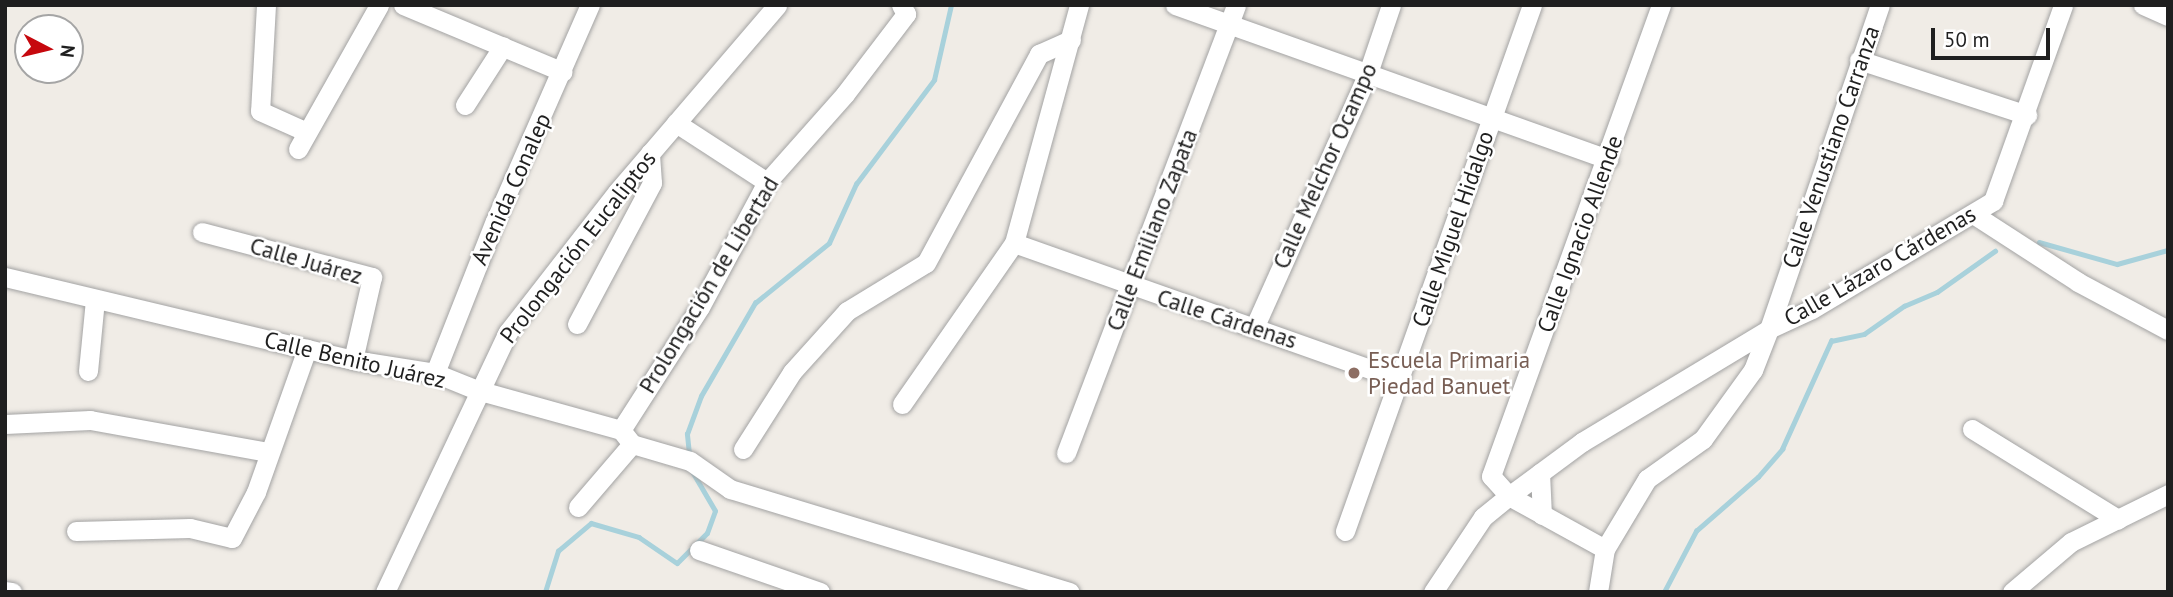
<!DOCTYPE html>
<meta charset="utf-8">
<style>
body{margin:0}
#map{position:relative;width:2173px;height:597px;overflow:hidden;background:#f0ece6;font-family:"PT Sans",sans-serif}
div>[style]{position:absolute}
.stream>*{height:4.5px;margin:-2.25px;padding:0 2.25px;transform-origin:2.25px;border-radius:2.25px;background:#a8d1db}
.roads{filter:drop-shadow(0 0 2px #a3a3a3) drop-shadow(0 0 2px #a3a3a3)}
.minor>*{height:19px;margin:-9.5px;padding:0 9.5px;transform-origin:9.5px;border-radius:9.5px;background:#fff}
.dots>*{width:19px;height:19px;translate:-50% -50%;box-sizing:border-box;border:4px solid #fff;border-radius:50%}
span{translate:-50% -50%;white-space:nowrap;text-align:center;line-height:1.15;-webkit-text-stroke:5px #fff;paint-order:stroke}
.street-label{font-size:23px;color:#1f1f1f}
.education-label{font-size:23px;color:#785e54}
.left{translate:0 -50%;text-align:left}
.frame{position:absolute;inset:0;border:7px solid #1f1f1f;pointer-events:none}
.north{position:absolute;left:14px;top:14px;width:70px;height:70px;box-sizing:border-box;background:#fff;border:2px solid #a5a5a5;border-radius:50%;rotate:97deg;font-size:19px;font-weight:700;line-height:28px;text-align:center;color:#1f1f1f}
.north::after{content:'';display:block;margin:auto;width:24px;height:32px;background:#c6080e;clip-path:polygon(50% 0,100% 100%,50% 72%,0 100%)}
.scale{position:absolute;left:1931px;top:28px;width:119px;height:32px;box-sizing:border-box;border:4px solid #1f1f1f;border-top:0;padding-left:9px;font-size:21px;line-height:24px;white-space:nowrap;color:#1f1f1f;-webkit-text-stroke:5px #fff;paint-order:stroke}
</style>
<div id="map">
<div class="stream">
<i style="left:2039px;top:242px;width:81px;rotate:15.8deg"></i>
<i style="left:2117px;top:264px;width:53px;rotate:-15.4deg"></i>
<i style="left:689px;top:454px;width:20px;rotate:-96deg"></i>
<i style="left:687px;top:434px;width:40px;rotate:-69.8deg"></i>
<i style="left:701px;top:396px;width:108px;rotate:-59.9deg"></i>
<i style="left:755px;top:303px;width:95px;rotate:-39deg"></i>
<i style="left:829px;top:243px;width:65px;rotate:-65.4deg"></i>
<i style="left:856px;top:184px;width:130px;rotate:-53.1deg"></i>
<i style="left:934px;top:80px;width:77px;rotate:-77.2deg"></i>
<i style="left:545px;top:592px;width:43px;rotate:-72.4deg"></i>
<i style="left:558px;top:551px;width:43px;rotate:-40.3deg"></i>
<i style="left:591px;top:523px;width:50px;rotate:16.3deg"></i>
<i style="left:639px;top:537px;width:46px;rotate:34.4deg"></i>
<i style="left:677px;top:563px;width:42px;rotate:-45deg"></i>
<i style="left:707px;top:533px;width:23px;rotate:-70deg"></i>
<i style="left:715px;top:511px;width:48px;rotate:-120.3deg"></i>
<i style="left:1664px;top:592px;width:69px;rotate:-62.3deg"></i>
<i style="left:1696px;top:531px;width:82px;rotate:-41.1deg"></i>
<i style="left:1758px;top:477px;width:37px;rotate:-49deg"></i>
<i style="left:1782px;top:449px;width:119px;rotate:-65.6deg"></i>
<i style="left:1831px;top:341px;width:34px;rotate:-12deg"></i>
<i style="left:1864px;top:334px;width:49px;rotate:-35deg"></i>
<i style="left:1904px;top:306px;width:36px;rotate:-23deg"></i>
<i style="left:1937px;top:292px;width:71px;rotate:-35.3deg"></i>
</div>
<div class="roads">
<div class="minor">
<i style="left:266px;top:5px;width:106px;rotate:93.2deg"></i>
<i style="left:260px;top:111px;width:51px;rotate:24.1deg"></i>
<i style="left:403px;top:5px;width:173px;rotate:22.7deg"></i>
<i style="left:1175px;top:5px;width:460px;rotate:19.6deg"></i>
<i style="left:2143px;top:5px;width:27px;rotate:24deg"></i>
<i style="left:1859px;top:60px;width:177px;rotate:18.1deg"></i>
<i style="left:465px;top:105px;width:70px;rotate:-57.2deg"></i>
<i style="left:676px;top:123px;width:108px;rotate:33deg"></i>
<i style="left:298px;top:149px;width:165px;rotate:-60.6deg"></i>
<i style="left:1973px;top:214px;width:125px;rotate:32.9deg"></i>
<i style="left:2078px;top:282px;width:102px;rotate:28.1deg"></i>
<i style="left:202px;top:232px;width:176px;rotate:14.8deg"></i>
<i style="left:372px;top:277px;width:85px;rotate:102.9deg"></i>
<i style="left:1014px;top:243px;width:410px;rotate:19.5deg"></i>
<i style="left:5px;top:277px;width:358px;rotate:13.4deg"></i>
<i style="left:353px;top:360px;width:83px;rotate:9deg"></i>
<i style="left:435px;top:373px;width:45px;rotate:22deg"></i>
<i style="left:477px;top:390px;width:149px;rotate:15.5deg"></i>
<i style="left:621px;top:430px;width:18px;rotate:52deg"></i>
<i style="left:632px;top:444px;width:60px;rotate:16.3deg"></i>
<i style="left:690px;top:461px;width:49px;rotate:35deg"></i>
<i style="left:730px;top:489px;width:355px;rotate:16.9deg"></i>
<i style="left:577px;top:324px;width:160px;rotate:-62deg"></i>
<i style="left:652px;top:183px;width:30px;rotate:-94deg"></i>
<i style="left:1255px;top:326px;width:274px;rotate:-65.9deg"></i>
<i style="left:1367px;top:76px;width:75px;rotate:-71.3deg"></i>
<i style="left:88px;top:371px;width:71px;rotate:-84.4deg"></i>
<i style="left:435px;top:373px;width:163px;rotate:-68.5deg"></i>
<i style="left:495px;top:221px;width:236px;rotate:-66.3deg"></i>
<i style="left:902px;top:404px;width:196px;rotate:-55.2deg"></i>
<i style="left:1014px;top:243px;width:247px;rotate:-74.7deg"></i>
<i style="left:5px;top:424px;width:85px;rotate:-2.7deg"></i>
<i style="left:90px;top:420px;width:180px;rotate:10.2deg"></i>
<i style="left:1972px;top:429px;width:172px;rotate:31.7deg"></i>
<i style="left:621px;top:430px;width:146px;rotate:-57.3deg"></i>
<i style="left:700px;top:307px;width:142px;rotate:-61.8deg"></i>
<i style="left:767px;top:182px;width:118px;rotate:-48.4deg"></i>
<i style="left:845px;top:94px;width:101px;rotate:-52.7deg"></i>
<i style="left:906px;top:14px;width:10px;rotate:-119deg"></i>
<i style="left:743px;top:449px;width:91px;rotate:-57.5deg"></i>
<i style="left:792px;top:372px;width:82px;rotate:-48deg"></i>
<i style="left:847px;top:311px;width:92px;rotate:-31.3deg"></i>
<i style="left:926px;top:263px;width:238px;rotate:-61.6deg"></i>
<i style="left:1039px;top:54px;width:35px;rotate:-24deg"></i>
<i style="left:1066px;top:453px;width:479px;rotate:-69.2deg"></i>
<i style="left:1540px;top:473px;width:42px;rotate:87.3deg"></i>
<i style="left:578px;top:507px;width:83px;rotate:-49.4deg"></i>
<i style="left:76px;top:531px;width:114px;rotate:-1.5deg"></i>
<i style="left:190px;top:528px;width:43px;rotate:13.4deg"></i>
<i style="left:232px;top:538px;width:52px;rotate:-62.4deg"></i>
<i style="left:256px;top:492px;width:152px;rotate:-70.4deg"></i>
<i style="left:1345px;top:531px;width:558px;rotate:-70.43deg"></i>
<i style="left:1605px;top:549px;width:110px;rotate:-151.1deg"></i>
<i style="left:1509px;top:496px;width:27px;rotate:-132deg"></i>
<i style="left:1491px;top:476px;width:501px;rotate:-70.15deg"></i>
<i style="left:699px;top:550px;width:128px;rotate:19.1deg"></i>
<i style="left:5px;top:591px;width:7px;rotate:8deg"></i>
<i style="left:385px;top:592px;width:288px;rotate:-64.7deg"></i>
<i style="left:508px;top:332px;width:177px;rotate:-52.1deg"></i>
<i style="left:617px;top:192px;width:246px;rotate:-49.4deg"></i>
<i style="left:1433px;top:592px;width:90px;rotate:-56.3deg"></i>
<i style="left:1483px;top:517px;width:33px;rotate:-39deg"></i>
<i style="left:1509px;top:496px;width:91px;rotate:-36.5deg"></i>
<i style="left:1582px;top:442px;width:218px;rotate:-31.1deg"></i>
<i style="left:1769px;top:329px;width:342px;rotate:-71.1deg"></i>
<i style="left:1598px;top:592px;width:44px;rotate:-80.8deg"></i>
<i style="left:1605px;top:549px;width:82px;rotate:-59deg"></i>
<i style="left:1647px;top:479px;width:69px;rotate:-35.5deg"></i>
<i style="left:1703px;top:439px;width:85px;rotate:-54.1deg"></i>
<i style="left:1753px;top:370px;width:44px;rotate:-68.7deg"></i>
<i style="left:1769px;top:329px;width:47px;rotate:-24.9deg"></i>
<i style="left:1812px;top:309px;width:211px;rotate:-30.8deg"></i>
<i style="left:1993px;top:201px;width:208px;rotate:-70.3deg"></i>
<i style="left:2012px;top:592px;width:77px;rotate:-40.3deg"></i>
<i style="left:2071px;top:542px;width:108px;rotate:-26.3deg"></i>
</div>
</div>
<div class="dots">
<i style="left:1354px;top:373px;background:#8d6e63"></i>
</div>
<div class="street-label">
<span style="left:1831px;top:147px;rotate:-71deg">Calle Venustiano Carranza</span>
<span style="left:1325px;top:166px;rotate:-66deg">Calle Melchor Ocampo</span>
<span style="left:511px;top:189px;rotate:-66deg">Avenida Conalep</span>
<span style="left:1453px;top:229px;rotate:-71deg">Calle Miguel Hidalgo</span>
<span style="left:1152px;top:230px;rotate:-69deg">Calle Emiliano Zapata</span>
<span style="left:1580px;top:234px;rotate:-70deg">Calle Ignacio Allende</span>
<span style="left:578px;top:247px;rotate:-52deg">Prolongación Eucaliptos</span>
<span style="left:306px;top:261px;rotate:16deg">Calle Juárez</span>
<span style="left:1880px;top:266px;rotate:-30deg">Calle Lázaro Cárdenas</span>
<span style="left:709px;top:285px;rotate:-59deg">Prolongación de Libertad</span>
<span style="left:1227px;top:319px;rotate:18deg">Calle Cárdenas</span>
<span style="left:355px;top:360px;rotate:13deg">Calle Benito Juárez</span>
</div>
<div class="education-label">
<span class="left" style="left:1368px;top:373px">Escuela Primaria<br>Piedad Banuet</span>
</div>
<div class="frame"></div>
<div class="north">N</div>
<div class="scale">50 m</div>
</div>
